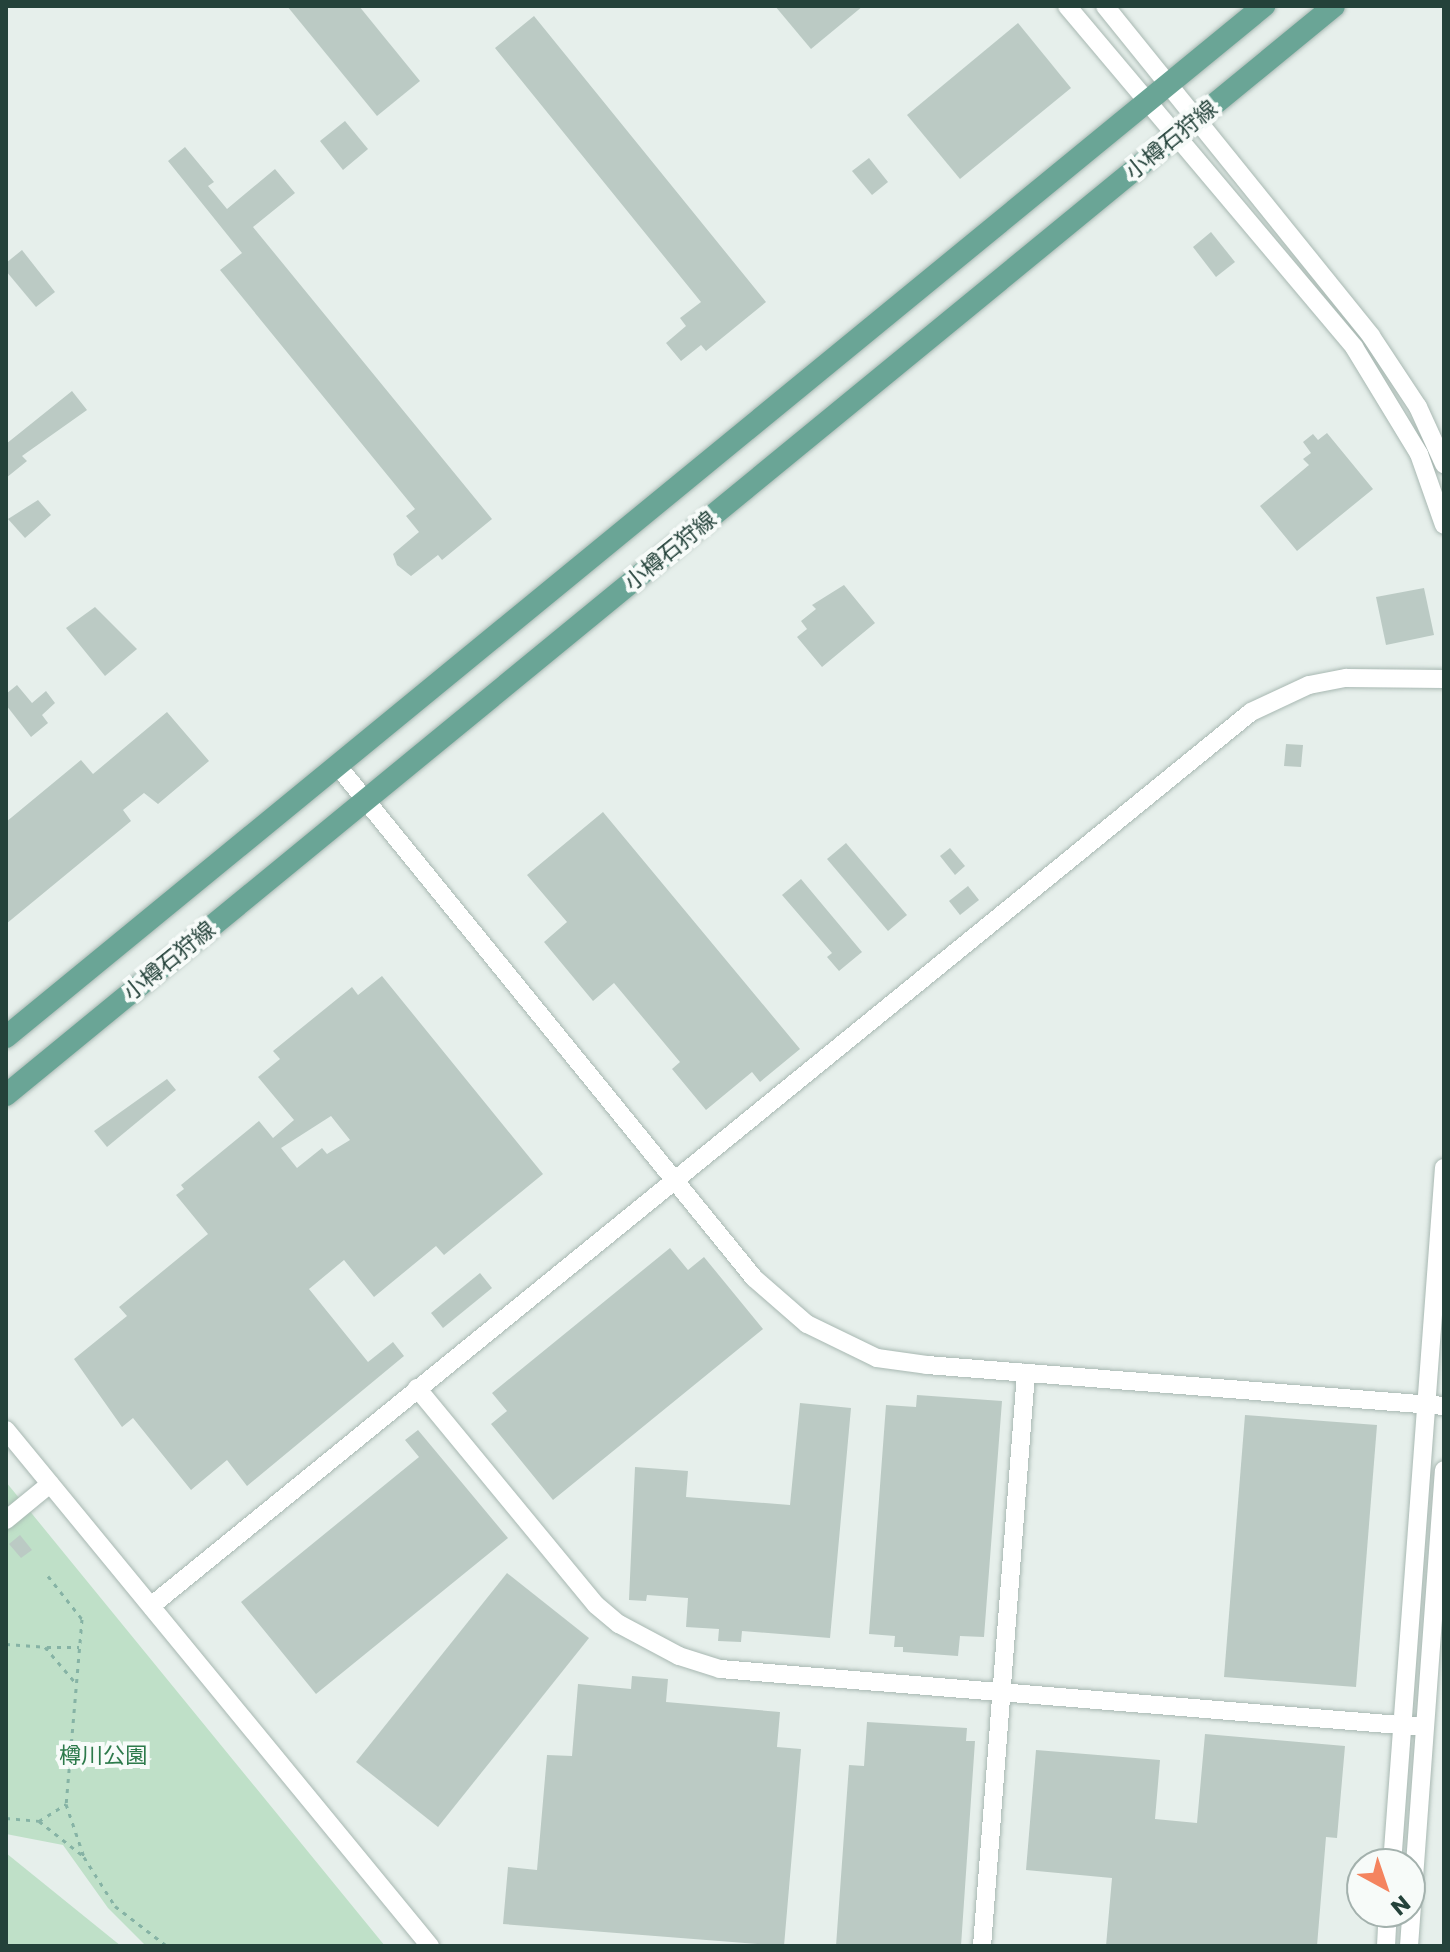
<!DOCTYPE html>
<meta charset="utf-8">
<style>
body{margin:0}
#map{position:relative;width:1450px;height:1952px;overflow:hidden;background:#e6efeb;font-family:Poppins,"Noto Sans JP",sans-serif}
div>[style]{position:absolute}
.green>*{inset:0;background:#bfe0c8}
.building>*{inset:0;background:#bbcac4}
.path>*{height:3px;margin-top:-1.5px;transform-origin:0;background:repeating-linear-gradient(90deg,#86b3a5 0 4px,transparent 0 10px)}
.roads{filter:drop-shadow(0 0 2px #a8b8b2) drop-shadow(0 0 2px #a8b8b2)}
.minor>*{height:18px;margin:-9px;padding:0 9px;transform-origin:9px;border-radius:9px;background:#fff}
.major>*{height:22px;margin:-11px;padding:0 11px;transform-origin:11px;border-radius:11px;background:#6aa596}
span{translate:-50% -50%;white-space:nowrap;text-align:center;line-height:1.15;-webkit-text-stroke:8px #f7fbf9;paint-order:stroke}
.street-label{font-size:22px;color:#24423a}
.park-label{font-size:22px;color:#2d7a4b}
.frame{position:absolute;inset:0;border:8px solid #24423a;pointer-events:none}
.north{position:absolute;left:1346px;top:1848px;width:80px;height:80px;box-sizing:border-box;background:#f7fbf9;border:2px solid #a3b1ad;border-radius:50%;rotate:140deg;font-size:22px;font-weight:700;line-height:32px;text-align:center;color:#24423a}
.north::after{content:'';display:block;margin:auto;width:28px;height:36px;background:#f4845f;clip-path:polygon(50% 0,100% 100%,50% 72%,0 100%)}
</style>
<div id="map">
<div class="green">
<i style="clip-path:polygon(6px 1482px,385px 1946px,146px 1946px,108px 1908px,63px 1845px,6px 1834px)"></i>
<i style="clip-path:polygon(6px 1853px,121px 1946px,6px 1946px)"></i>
</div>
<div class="building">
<i style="clip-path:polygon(287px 6px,359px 6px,420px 81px,377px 116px)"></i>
<i style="clip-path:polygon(775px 6px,863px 6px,811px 49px)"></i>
<i style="clip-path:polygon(534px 16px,766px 302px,706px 351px,701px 345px,681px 361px,666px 343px,686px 326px,680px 318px,701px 302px,495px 48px)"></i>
<i style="clip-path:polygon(1018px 23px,1071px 88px,960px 179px,907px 115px)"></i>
<i style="clip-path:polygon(345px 121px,368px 149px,343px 170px,320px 141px)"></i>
<i style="clip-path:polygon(185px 147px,214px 182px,208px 186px,227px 209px,275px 169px,295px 193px,253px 227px,492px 519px,442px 560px,438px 555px,411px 576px,397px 565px,393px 554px,419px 532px,406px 516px,415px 509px,220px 270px,242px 253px,168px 161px)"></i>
<i style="clip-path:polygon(869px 158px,888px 182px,872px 195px,852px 171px)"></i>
<i style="clip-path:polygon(1211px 232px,1235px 262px,1216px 277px,1193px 247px)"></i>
<i style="clip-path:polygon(22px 250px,55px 292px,36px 307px,6px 271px,6px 263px)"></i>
<i style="clip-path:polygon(72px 391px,87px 410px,22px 456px,27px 461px,6px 478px,6px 444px)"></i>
<i style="clip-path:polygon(1327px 433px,1373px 489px,1297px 551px,1260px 506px,1309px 465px,1303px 459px,1311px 453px,1303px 442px,1313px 434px,1318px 440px)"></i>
<i style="clip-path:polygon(38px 500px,51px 515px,25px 538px,8px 519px)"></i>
<i style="clip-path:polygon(844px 585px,875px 623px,822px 667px,797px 637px,807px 629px,801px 621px,816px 609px,812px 605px)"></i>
<i style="clip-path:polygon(1424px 588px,1434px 635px,1386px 645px,1376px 597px)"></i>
<i style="clip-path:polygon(95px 607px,137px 649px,105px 676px,66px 628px)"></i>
<i style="clip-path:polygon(17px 685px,32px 703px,46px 691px,55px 703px,42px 715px,48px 723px,31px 737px,6px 705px,6px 694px)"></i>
<i style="clip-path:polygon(167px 712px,209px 761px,158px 804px,144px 793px,123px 810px,131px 821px,6px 924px,6px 822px,81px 760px,93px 774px)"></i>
<i style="clip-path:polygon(1286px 744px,1303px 745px,1301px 767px,1284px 766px)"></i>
<i style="clip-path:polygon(603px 812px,800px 1049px,760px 1082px,752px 1072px,706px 1110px,672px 1069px,680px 1062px,614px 983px,593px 1001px,544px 942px,567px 922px,527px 875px)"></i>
<i style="clip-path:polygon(846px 843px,907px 915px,888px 931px,827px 859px)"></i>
<i style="clip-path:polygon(950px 848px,965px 866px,955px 875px,940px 856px)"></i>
<i style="clip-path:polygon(801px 879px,862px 952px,839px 971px,827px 957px,832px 953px,782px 895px)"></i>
<i style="clip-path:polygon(968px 886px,979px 900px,960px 915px,949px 901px)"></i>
<i style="clip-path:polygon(evenodd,382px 976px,543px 1174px,444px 1255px,436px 1246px,374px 1297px,344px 1260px,309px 1289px,368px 1362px,393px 1342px,404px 1356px,247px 1486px,227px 1460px,191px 1490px,133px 1418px,122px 1427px,74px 1359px,127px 1316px,119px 1307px,208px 1234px,176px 1195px,184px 1189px,181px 1185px,259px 1121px,273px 1138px,294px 1120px,258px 1077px,280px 1059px,273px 1051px,352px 987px,358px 995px,382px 976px,331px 1116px,350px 1140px,327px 1154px,322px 1148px,297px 1168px,281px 1148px,331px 1116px)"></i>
<i style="clip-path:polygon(167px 1079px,176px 1090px,107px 1147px,94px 1131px)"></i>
<i style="clip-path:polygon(670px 1248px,688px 1270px,704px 1257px,763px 1329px,553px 1500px,491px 1424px,507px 1411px,492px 1393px)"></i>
<i style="clip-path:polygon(480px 1273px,492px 1288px,443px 1328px,431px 1313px)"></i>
<i style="clip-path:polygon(917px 1395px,1002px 1401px,984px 1637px,960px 1636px,958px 1656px,903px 1652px,903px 1647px,894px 1647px,895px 1636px,869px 1634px,886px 1405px,916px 1407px)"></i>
<i style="clip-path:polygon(800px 1403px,851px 1408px,830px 1638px,742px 1631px,741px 1642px,718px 1641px,719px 1629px,686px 1627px,688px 1598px,647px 1595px,646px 1601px,629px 1600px,635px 1467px,688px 1471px,686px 1497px,790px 1505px)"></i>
<i style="clip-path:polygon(1245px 1415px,1377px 1425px,1356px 1687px,1224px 1677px)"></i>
<i style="clip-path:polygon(418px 1430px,508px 1538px,316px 1694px,241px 1602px,419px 1457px,405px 1440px)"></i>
<i style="clip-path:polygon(20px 1535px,32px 1550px,21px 1558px,9px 1544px)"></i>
<i style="clip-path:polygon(507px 1573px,589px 1638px,438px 1827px,356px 1762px)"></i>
<i style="clip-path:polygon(632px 1676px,668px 1679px,666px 1702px,780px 1712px,777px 1747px,801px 1749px,784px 1946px,503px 1924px,508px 1867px,537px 1870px,547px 1755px,572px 1756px,578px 1684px,631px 1689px)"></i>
<i style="clip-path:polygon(867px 1722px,967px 1728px,966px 1741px,975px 1741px,961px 1946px,836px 1946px,849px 1765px,864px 1766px)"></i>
<i style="clip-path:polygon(1205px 1734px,1345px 1746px,1337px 1838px,1326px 1837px,1317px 1946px,1106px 1946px,1112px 1878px,1026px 1870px,1036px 1750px,1160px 1760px,1155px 1819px,1197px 1823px)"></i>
</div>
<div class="path">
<i style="left:48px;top:1576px;width:55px;rotate:51.7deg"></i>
<i style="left:82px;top:1619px;width:186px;rotate:94.9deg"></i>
<i style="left:66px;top:1804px;width:56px;rotate:71.2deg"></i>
<i style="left:84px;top:1857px;width:58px;rotate:57.7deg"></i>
<i style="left:115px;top:1906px;width:66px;rotate:37.6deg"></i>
<i style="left:6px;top:1644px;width:39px;rotate:4deg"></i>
<i style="left:45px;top:1647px;width:45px;rotate:49.5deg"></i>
<i style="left:47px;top:1647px;width:32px"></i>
<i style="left:6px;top:1818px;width:33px;rotate:5deg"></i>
<i style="left:39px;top:1821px;width:32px;rotate:-32deg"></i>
<i style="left:39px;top:1821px;width:55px;rotate:38.3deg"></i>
</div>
<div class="roads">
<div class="minor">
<i style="left:1067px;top:6px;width:446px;rotate:49.9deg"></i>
<i style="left:1354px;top:347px;width:125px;rotate:58.7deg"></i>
<i style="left:1419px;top:454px;width:75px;rotate:70.6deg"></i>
<i style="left:1105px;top:6px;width:424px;rotate:51.1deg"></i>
<i style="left:1371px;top:336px;width:85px;rotate:56.5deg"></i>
<i style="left:1418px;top:407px;width:63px;rotate:65.5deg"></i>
<i style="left:337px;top:765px;width:661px;rotate:50.89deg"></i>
<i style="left:754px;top:1278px;width:70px;rotate:41deg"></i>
<i style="left:807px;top:1324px;width:78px;rotate:25.9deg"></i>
<i style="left:877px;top:1358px;width:50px;rotate:8deg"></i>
<i style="left:927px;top:1365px;width:519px;rotate:4.53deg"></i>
<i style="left:417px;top:1388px;width:281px;rotate:50.5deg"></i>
<i style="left:596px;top:1605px;width:30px;rotate:40deg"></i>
<i style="left:619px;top:1624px;width:68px;rotate:28.1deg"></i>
<i style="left:679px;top:1656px;width:43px;rotate:17.6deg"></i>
<i style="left:720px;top:1669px;width:706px;rotate:4.71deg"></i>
<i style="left:6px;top:1430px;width:668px;rotate:50.59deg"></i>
<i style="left:6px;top:1520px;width:57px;rotate:-39.3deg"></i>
<i style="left:151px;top:1606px;width:1417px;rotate:-39.1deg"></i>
<i style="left:1251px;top:712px;width:64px;rotate:-25deg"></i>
<i style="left:1309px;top:685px;width:38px;rotate:-11deg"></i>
<i style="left:1346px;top:678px;width:98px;rotate:0.6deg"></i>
<i style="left:1392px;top:1864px;width:698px;rotate:-85.73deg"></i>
<i style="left:982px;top:1946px;width:575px;rotate:-85.61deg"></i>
<i style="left:1386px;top:1946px;width:34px;rotate:-87deg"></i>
<i style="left:1409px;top:1946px;width:477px;rotate:-85.8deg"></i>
</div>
<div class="major">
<i style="left:6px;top:1037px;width:1627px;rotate:-39.34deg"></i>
<i style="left:6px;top:1095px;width:1717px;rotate:-39.35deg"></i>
</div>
</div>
<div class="street-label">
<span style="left:1171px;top:140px;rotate:-39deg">小樽石狩線</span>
<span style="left:670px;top:551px;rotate:-39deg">小樽石狩線</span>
<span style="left:169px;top:961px;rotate:-39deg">小樽石狩線</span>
</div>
<div class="park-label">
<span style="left:103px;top:1756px">樽川公園</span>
</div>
<div class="frame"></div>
<div class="north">N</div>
</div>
